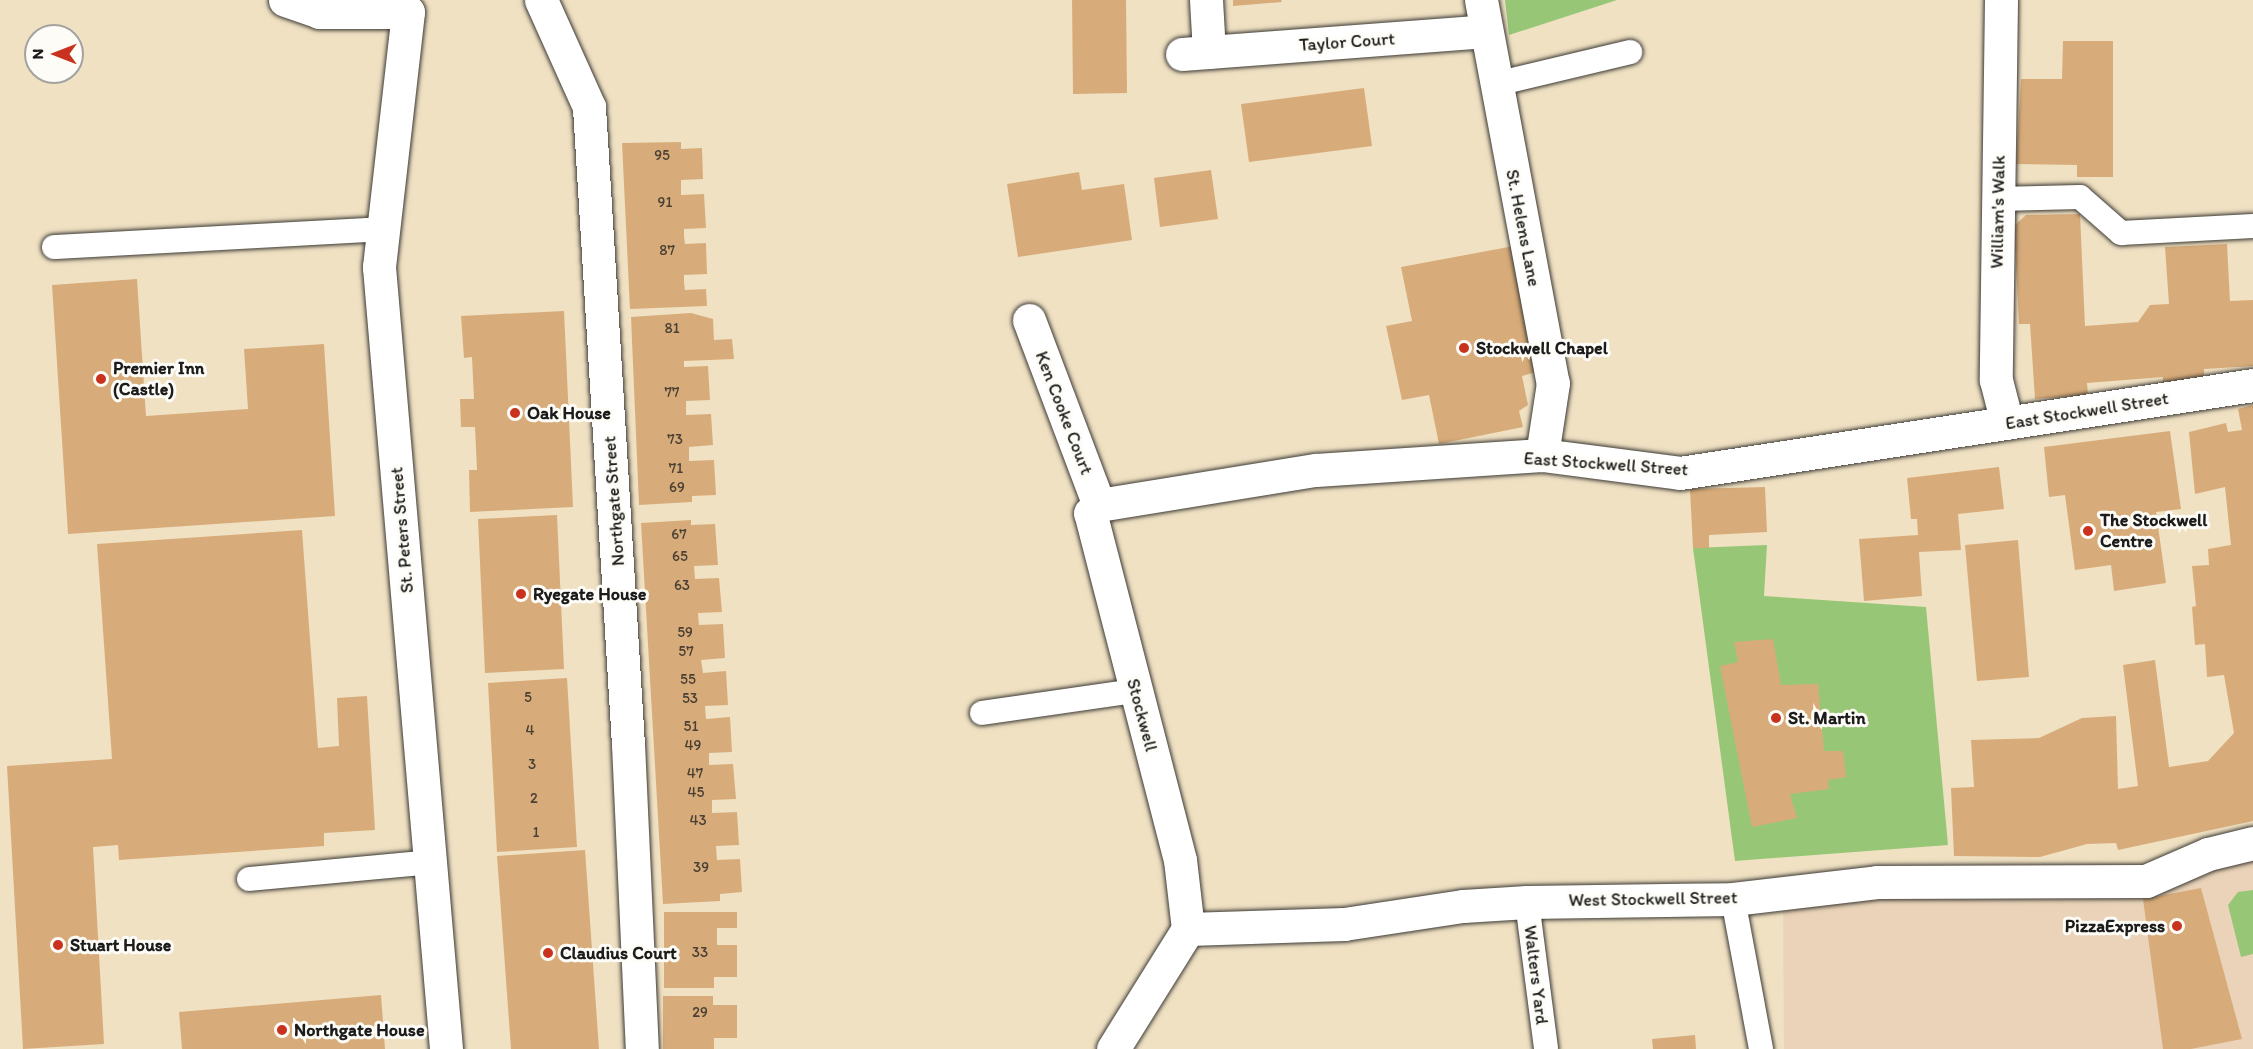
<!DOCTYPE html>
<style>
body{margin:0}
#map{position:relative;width:2253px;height:1049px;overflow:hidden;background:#f0e1c3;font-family:Itim,sans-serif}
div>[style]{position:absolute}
.built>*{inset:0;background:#ead3b8}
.green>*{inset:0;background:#97c776}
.building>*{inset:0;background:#d8ac7a}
.roads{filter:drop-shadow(0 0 2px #3c3a35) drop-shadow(0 0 2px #3c3a35)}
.service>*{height:24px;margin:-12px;padding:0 12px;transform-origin:12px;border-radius:12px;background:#fff}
.minor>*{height:33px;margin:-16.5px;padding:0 16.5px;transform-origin:16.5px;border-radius:16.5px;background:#fff}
.dots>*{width:16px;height:16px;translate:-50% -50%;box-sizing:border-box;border:3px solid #fdfcf7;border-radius:50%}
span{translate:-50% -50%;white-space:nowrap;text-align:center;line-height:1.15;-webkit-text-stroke:6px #fdfcf7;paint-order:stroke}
.number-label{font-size:15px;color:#4b4034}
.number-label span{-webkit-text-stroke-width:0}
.street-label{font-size:18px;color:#1c1c1c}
.poi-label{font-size:18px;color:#1c1c1c;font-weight:700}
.left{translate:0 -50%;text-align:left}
.right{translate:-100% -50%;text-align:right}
.north{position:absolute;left:24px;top:24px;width:60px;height:60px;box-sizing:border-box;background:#fdfcf7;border:2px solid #a3a29f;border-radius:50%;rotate:270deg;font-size:16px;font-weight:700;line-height:24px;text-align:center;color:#1c1c1c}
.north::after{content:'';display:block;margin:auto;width:21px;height:27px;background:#c8321e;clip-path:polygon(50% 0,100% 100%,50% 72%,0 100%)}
</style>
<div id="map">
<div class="built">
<i style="clip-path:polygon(2253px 837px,2253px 1049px,1784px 1049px,1783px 891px,2145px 879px)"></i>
</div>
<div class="green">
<i style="clip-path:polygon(1505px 0,1617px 0,1509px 35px)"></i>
<i style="clip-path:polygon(1767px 545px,1764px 596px,1926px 607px,1948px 845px,1735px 861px,1693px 548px)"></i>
<i style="clip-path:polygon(2253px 890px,2253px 954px,2241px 957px,2228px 905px,2238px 892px)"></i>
</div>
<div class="building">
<i style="clip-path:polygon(1072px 0,1126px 0,1127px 93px,1073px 94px)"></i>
<i style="clip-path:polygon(1233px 0,1281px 0,1282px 2px,1233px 6px)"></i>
<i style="clip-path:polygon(2063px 41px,2113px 41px,2113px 177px,2077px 177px,2077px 165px,2016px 164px,2021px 79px,2062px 79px)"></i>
<i style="clip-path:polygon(1364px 88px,1372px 146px,1249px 162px,1241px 104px)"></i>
<i style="clip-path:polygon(681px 142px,681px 149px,702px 148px,703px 179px,681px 180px,681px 195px,704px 194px,706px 228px,684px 229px,684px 236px,685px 244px,706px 243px,707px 274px,684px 275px,684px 283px,685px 290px,706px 289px,707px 306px,630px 309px,622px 143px)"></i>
<i style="clip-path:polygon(1211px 170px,1218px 219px,1160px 227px,1154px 178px)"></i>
<i style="clip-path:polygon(1079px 172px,1082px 190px,1124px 184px,1132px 240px,1018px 257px,1007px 184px)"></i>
<i style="clip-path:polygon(2080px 214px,2085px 326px,2138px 322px,2150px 305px,2169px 304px,2165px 247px,2227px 244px,2230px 301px,2253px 300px,2253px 366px,2204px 369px,2204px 383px,2163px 386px,2163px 377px,2087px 383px,2088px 395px,2035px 399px,2030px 324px,2019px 324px,2014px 226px,2026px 215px)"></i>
<i style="clip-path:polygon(1514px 246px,1542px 370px,1522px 376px,1528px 405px,1519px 411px,1523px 427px,1439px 444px,1429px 395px,1402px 400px,1386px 326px,1412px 321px,1401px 267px)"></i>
<i style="clip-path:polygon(137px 279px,146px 416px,248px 409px,244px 349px,324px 344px,335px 516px,68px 534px,52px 285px)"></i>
<i style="clip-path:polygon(564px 311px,573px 507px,470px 512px,469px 470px,477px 470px,475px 427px,461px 427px,460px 399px,474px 399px,472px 357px,464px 358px,461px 316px)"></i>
<i style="clip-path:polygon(691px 313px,713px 319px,714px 340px,732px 339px,734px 359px,684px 361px,684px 367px,708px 366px,710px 400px,686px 401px,686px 415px,711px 414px,713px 445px,689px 447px,689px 461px,714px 460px,716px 495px,692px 496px,692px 502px,639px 505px,631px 317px)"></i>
<i style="clip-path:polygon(2253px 405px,2253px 821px,2118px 850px,2116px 843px,2087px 844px,2040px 857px,1954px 856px,1951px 788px,1974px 787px,1971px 740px,2039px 738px,2082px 718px,2116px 716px,2118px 789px,2138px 786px,2123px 665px,2155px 660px,2169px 767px,2208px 761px,2234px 733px,2224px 675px,2207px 677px,2205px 644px,2195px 645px,2192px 607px,2196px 606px,2192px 566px,2209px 565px,2208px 549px,2231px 545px,2225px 487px,2195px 494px,2189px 432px,2226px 423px,2228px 432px,2242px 430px,2238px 409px)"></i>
<i style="clip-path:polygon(2170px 431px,2181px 509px,2156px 512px,2166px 583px,2114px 591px,2111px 565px,2075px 570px,2065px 495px,2049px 497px,2044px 447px)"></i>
<i style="clip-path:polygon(1999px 467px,2004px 509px,1958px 514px,1961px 550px,1919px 552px,1922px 596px,1864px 601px,1859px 539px,1918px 535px,1917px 519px,1911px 519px,1907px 478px)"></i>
<i style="clip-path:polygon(1765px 487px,1767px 532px,1709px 535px,1709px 548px,1693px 548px,1690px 489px)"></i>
<i style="clip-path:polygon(557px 515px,564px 669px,485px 673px,478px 519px)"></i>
<i style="clip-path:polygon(691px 520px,691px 525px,715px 524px,718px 565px,694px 566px,695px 579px,719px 578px,722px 612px,698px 613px,699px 625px,723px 624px,725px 658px,701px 660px,703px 673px,726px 671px,728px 705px,705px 706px,706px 719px,730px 717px,732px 752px,709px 753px,709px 765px,733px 764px,736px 799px,712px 800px,712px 813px,737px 812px,739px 845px,716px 846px,717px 860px,740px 859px,742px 892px,720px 894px,720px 901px,663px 904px,641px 523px)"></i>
<i style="clip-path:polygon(302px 530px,318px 748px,339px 746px,337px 698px,367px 696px,375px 830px,324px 833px,324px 846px,119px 860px,118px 845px,93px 847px,104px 1044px,23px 1049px,7px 766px,112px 759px,97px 544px)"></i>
<i style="clip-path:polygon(2018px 540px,2029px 677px,1977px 681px,1965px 545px)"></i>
<i style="clip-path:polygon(1773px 639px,1781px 685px,1818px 684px,1824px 751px,1843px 751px,1846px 777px,1828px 780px,1829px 789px,1790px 794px,1797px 818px,1752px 827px,1720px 666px,1738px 662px,1734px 642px)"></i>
<i style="clip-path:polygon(567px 678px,577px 847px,497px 852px,488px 683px)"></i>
<i style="clip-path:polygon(585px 850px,599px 1049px,511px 1049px,497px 856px)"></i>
<i style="clip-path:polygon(2201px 888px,2242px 1039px,2191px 1049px,2163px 1049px,2143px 899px)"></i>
<i style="clip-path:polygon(664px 912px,737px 912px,737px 928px,717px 928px,717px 945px,737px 945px,737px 977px,714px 977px,714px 988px,664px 988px)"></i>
<i style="clip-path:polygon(381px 995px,385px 1049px,182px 1049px,179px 1012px)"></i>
<i style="clip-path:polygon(663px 996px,713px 996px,713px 1005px,737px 1005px,737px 1038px,714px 1038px,714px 1049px,663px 1049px)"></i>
<i style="clip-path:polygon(1695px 1035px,1696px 1049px,1653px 1049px,1652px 1039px)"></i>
</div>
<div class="roads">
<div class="service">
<i style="left:1496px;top:84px;width:138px;rotate:-13.4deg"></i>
<i style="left:1999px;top:199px;width:81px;rotate:-1.4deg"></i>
<i style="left:2080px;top:197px;width:55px;rotate:41.3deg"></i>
<i style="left:2121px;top:233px;width:132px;rotate:-3deg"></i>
<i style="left:54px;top:247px;width:329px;rotate:-3.1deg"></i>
<i style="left:982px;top:713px;width:155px;rotate:-8.2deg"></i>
<i style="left:249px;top:879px;width:183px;rotate:-5.3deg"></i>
<i style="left:1733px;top:899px;width:153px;rotate:79.4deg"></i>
<i style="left:1527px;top:902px;width:148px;rotate:82.6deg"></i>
</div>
<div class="minor">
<i style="left:285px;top:0;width:36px;rotate:19deg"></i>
<i style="left:319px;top:12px;width:89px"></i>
<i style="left:541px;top:0;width:117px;rotate:65.8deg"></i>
<i style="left:589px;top:107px;width:638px;rotate:86.5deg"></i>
<i style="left:628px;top:744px;width:305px;rotate:87.4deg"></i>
<i style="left:1206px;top:0;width:52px;rotate:86.7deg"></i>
<i style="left:1481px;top:0;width:390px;rotate:79.4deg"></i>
<i style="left:1553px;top:383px;width:73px;rotate:98.7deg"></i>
<i style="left:2001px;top:0;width:380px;rotate:90.8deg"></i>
<i style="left:1996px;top:380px;width:44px;rotate:75.7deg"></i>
<i style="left:408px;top:12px;width:257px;rotate:96.5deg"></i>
<i style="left:379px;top:267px;width:785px;rotate:85.1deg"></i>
<i style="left:1182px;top:54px;width:305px;rotate:-4.3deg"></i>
<i style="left:1029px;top:320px;width:198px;rotate:69.3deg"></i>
<i style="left:1188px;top:929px;width:69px;rotate:-96.6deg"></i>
<i style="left:1180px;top:860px;width:358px;rotate:-104.5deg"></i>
<i style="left:1090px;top:513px;width:12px;rotate:-42deg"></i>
<i style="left:1099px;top:505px;width:220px;rotate:-9.2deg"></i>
<i style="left:1316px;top:470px;width:226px;rotate:-3.8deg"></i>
<i style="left:1542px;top:455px;width:139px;rotate:7.4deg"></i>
<i style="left:1680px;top:473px;width:580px;rotate:-8.73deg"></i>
<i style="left:1188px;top:929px;width:156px;rotate:-1.8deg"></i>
<i style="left:1344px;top:924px;width:120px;rotate:-8.6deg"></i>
<i style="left:1463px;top:906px;width:64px;rotate:-3.6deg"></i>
<i style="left:1527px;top:902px;width:206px;rotate:-0.8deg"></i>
<i style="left:1733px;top:899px;width:145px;rotate:-6.7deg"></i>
<i style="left:1877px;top:882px;width:269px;rotate:-0.2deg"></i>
<i style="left:2146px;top:881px;width:68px;rotate:-23.5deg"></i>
<i style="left:2208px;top:854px;width:46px;rotate:-13.7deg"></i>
<i style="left:1113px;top:1049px;width:142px;rotate:-58deg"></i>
</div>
</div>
<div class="dots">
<i style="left:1464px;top:348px;background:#c8321e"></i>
<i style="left:101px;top:379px;background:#c8321e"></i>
<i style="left:515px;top:413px;background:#c8321e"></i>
<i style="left:2088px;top:531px;background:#c8321e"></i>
<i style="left:521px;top:594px;background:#c8321e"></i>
<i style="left:1776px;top:718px;background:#c8321e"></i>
<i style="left:2177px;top:926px;background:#c8321e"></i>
<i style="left:58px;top:945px;background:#c8321e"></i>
<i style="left:548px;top:953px;background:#c8321e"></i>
<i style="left:282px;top:1030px;background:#c8321e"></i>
</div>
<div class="number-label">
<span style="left:662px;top:156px">95</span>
<span style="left:665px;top:203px">91</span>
<span style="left:667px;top:251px">87</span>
<span style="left:672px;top:329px">81</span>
<span style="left:672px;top:393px">77</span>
<span style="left:675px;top:440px">73</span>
<span style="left:676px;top:469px">71</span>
<span style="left:677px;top:488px">69</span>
<span style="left:679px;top:535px">67</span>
<span style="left:680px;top:557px">65</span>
<span style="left:682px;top:586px">63</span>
<span style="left:685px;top:633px">59</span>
<span style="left:686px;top:652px">57</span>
<span style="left:688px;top:680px">55</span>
<span style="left:528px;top:698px">5</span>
<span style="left:690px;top:699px">53</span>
<span style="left:691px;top:727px">51</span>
<span style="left:530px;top:731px">4</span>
<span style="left:693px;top:746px">49</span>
<span style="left:532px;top:765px">3</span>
<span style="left:695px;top:774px">47</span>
<span style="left:696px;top:793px">45</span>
<span style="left:534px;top:799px">2</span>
<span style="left:698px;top:821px">43</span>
<span style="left:536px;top:833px">1</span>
<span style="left:701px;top:868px">39</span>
<span style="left:700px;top:953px">33</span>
<span style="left:700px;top:1013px">29</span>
</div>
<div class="street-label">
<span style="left:1347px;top:42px;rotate:-4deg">Taylor Court</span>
<span style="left:1998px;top:212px;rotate:-89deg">William's Walk</span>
<span style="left:1523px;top:228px;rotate:79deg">St. Helens Lane</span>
<span style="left:2087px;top:411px;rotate:-9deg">East Stockwell Street</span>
<span style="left:1064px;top:413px;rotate:69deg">Ken Cooke Court</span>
<span style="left:1606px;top:464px;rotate:4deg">East Stockwell Street</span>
<span style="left:614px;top:501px;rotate:-94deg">Northgate Street</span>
<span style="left:402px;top:530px;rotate:-95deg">St. Peters Street</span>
<span style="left:1142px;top:715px;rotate:75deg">Stockwell</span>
<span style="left:1653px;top:899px;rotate:-1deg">West Stockwell Street</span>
<span style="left:1536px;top:975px;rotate:83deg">Walters Yard</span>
</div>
<div class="poi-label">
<span class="left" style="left:1476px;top:348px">Stockwell Chapel</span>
<span class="left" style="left:113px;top:379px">Premier Inn<br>(Castle)</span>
<span class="left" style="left:527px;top:413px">Oak House</span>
<span class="left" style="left:2100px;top:531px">The Stockwell<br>Centre</span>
<span class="left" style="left:533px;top:594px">Ryegate House</span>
<span class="left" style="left:1788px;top:718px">St. Martin</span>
<span class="right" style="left:2165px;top:926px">PizzaExpress</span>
<span class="left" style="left:70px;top:945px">Stuart House</span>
<span class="left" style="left:560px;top:953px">Claudius Court</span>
<span class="left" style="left:294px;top:1030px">Northgate House</span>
</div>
<div class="north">N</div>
</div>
